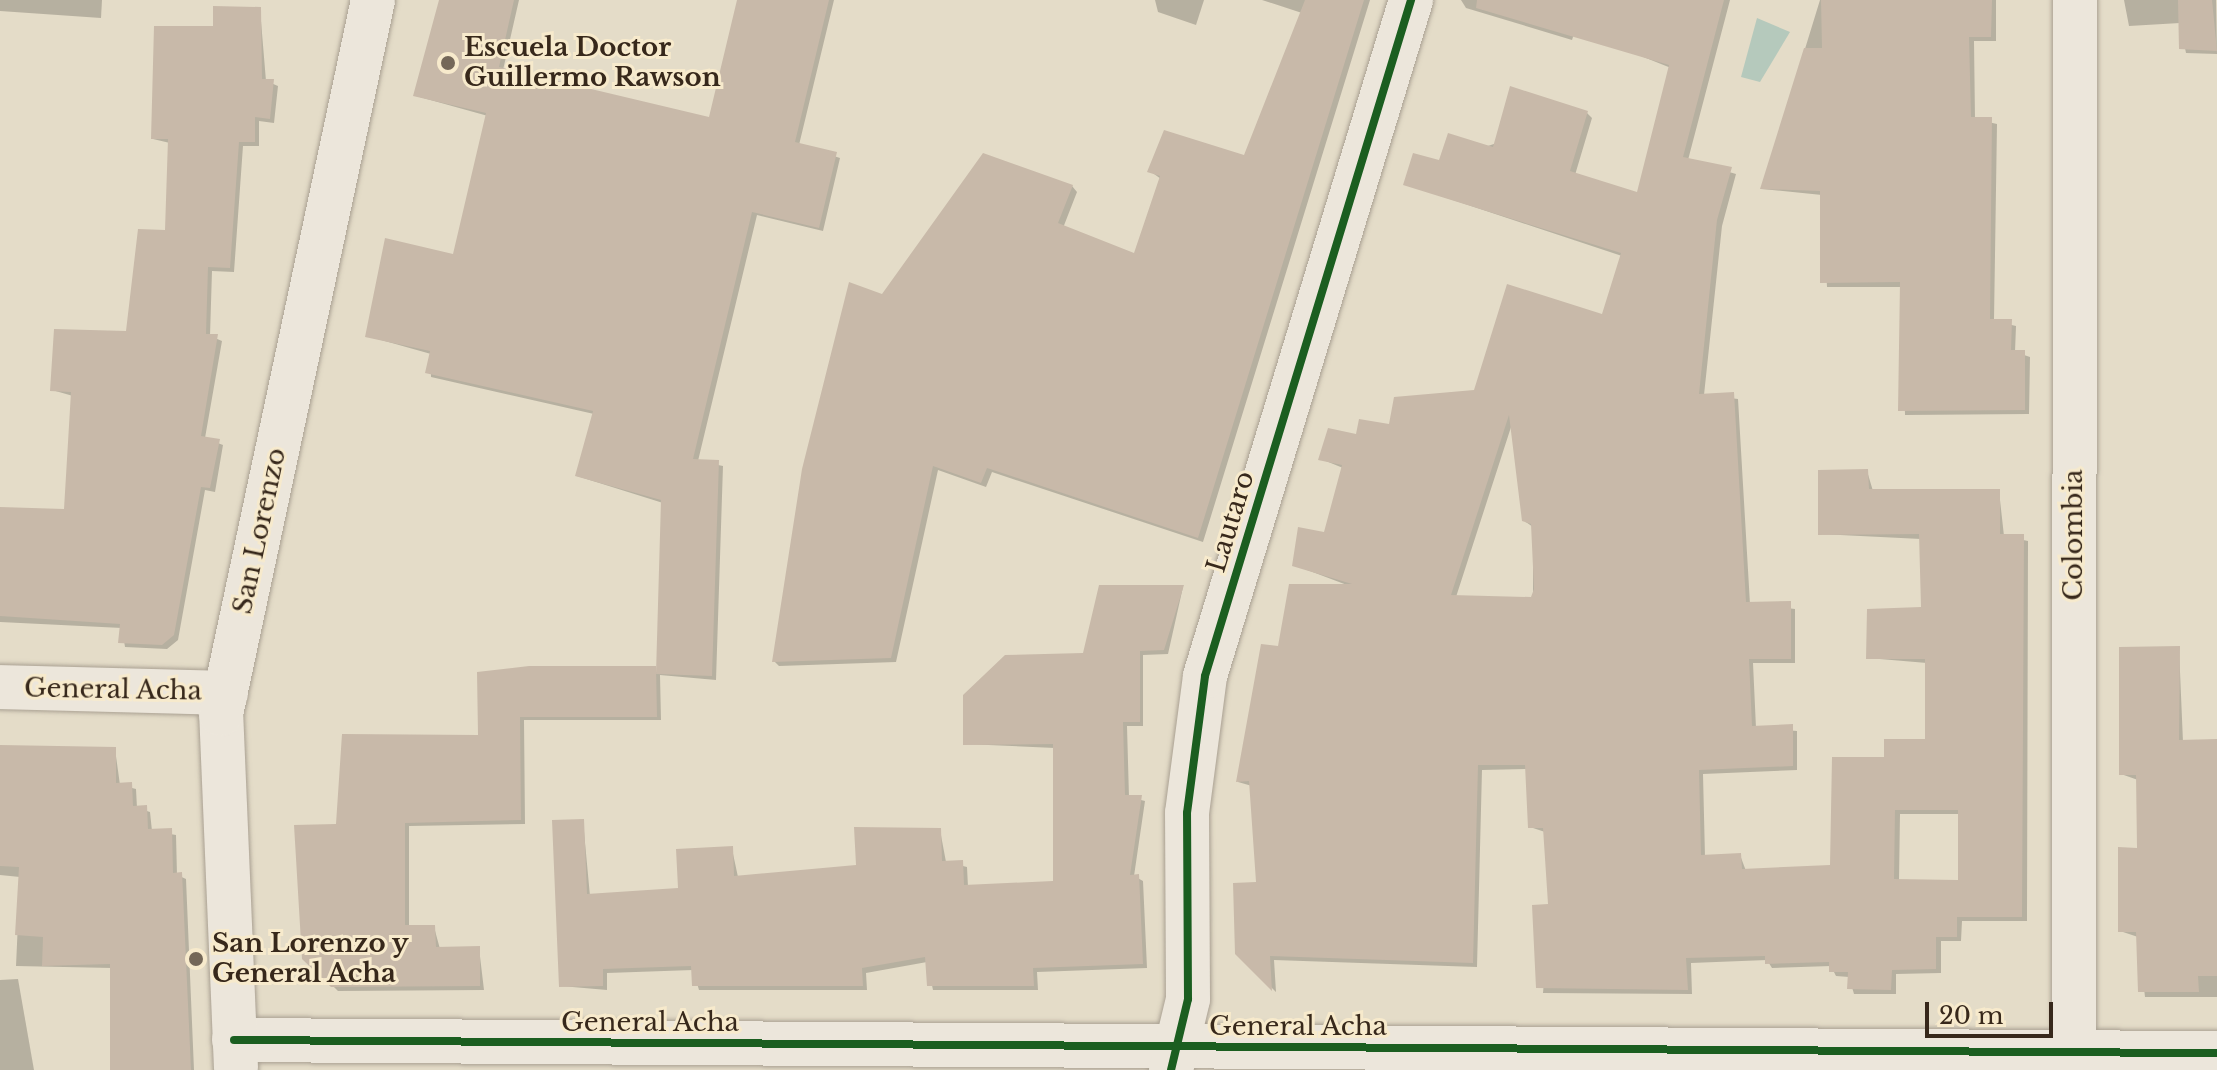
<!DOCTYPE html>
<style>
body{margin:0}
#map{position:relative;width:2217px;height:1070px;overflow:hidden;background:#e4dcc8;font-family:"Libre Baskerville",serif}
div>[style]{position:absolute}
.water>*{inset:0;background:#b5c9bc}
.shadow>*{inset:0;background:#0003}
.building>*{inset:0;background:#c8b9a9}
.roads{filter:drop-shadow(0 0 2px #a9a092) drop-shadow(0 0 2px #a9a092)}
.minor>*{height:44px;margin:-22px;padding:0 22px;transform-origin:22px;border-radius:22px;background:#ece6db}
.cycleway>*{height:8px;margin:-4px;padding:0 4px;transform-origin:4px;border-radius:4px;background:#1b5e20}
.dots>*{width:22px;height:22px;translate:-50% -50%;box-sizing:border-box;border:4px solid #f7eacc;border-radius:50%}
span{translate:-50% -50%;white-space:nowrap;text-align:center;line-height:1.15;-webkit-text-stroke:6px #f7eacc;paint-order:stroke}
.poi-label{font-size:26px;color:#37281b;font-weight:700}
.left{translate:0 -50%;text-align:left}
.street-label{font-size:26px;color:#37281b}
.scale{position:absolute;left:1925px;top:1002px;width:128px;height:36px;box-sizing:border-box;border:4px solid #37281b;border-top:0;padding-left:10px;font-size:24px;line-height:28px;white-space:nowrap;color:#37281b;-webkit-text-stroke:6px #f7eacc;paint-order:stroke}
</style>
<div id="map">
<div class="water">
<i style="clip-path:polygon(1757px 18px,1790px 32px,1760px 82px,1741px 77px)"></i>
</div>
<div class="shadow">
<i style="clip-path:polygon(0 0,102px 0,101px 18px,0 11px)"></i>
<i style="clip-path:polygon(440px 0,519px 0,503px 70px,711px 120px,739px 0,834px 0,799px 145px,840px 158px,823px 231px,757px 215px,698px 461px,723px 466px,716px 680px,660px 675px,661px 720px,524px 720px,525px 824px,409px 826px,409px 927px,434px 927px,440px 949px,479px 948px,484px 990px,338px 991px,304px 958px,337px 826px,480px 737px,479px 674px,658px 672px,663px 503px,577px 476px,594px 414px,431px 377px,431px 354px,367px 336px,454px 256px,488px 116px,416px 96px)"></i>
<i style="clip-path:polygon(1155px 0,1204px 0,1196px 25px,1158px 12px)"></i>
<i style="clip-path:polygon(1262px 0,1370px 0,1203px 542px,992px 472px,986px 487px,938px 470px,896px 662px,779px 666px,774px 661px,882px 296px,1072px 186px,1077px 192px,1063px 228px,1135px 256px,1161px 179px,1150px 171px,1245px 158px,1302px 13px)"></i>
<i style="clip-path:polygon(1461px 0,1585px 0,1572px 40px,1466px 8px)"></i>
<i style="clip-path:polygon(evenodd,1657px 0,1730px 0,1688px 160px,1736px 174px,1722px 226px,1704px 395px,1738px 399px,1750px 604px,1795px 609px,1795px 663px,1753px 663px,1756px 728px,1797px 731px,1797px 770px,1703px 774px,1705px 857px,1740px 855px,1746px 871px,1832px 867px,1886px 759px,1927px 741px,1927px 663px,1868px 658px,1923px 609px,1921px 539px,1820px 534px,1867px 471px,1873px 491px,1999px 491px,2004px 536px,2028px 541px,2027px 921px,1962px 921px,1961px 941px,1941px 941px,1941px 973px,1896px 974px,1896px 994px,1854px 994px,1849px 977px,1836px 976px,1831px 966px,1772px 968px,1767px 960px,1691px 963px,1692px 994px,1543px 993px,1550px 906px,1545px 832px,1530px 827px,1527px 769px,1482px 770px,1477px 967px,1274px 960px,1276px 992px,1237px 953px,1258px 884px,1252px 786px,1238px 782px,1280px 649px,1347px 585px,1294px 565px,1325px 535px,1343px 468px,1321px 459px,1358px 437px,1476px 392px,1603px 317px,1622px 256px,1405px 184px,1440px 162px,1587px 113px,1592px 118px,1575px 175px,1638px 195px,1671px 68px,1641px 56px,1657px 0,1512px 424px,1523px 520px,1533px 527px,1533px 599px,1456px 597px,1512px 424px,1657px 0,1900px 814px,1960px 814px,1960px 882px,1899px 881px,1900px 814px)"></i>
<i style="clip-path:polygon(1820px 0,1996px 0,1996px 41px,1974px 41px,1975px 119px,1997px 124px,1994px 321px,2016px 326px,2015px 352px,2030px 357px,2029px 414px,1905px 415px,1902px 287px,1827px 287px,1822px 195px,1762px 189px)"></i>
<i style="clip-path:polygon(2124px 0,2216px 0,2217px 54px,2186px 53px,2180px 23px,2129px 26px)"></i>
<i style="clip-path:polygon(260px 9px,266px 81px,278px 86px,274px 123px,259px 121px,259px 146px,243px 146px,234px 272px,212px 271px,210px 336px,222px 341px,205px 438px,223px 445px,215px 492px,205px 490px,178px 640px,167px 649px,125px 647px,122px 628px,0 622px,0 509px,66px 511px,73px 396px,52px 390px,127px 333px,167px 232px,170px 143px,153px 139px,215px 28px)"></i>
<i style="clip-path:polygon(1183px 587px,1168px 654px,1143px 655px,1143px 726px,1127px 726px,1129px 797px,1145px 801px,1134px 876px,1143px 881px,1147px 968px,1037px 972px,1038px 990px,933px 990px,927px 962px,866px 973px,867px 990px,699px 990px,693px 970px,607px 973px,607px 990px,561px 986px,583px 821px,590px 896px,680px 890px,732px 849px,738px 877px,858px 867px,940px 830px,946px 862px,967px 867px,968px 887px,1055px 883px,1055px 748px,965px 744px)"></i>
<i style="clip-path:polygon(2179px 648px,2183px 742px,2217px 740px,2217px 997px,2145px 997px,2138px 937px,2120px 931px,2139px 850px,2138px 780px,2121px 774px)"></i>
<i style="clip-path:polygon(0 747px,115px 749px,120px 785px,136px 789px,137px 808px,150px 812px,152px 831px,176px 835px,177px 875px,186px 879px,194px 1070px,112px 1070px,112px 968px,16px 966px,20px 877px,0 875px)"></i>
<i style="clip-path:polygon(18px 979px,34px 1070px,0 1070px,0 980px)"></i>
</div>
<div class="building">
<i style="clip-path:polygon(439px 0,514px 0,499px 67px,709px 117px,737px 0,829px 0,795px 142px,837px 152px,819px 228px,752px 212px,693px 459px,719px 460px,712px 676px,656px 674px,661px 500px,575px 476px,593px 411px,425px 373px,430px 351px,365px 337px,385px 238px,453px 254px,486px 113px,413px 96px)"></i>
<i style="clip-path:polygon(1305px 0,1364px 0,1198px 538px,987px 468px,981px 483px,933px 466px,891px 658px,772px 662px,802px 469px,849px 282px,882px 294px,983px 153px,1073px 185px,1058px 223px,1134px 253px,1160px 176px,1147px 172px,1164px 130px,1244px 155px)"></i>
<i style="clip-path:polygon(evenodd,1477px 0,1724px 0,1683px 157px,1732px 167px,1717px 220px,1699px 394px,1734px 392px,1746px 602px,1791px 601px,1791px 659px,1749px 659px,1752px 726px,1793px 724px,1793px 766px,1699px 770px,1701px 855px,1741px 853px,1742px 869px,1830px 865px,1832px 757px,1884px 757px,1884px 739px,1925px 739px,1925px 659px,1866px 659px,1867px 609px,1921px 607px,1919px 534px,1818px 535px,1818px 470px,1868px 469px,1869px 489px,2000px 489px,2000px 534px,2024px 534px,2022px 917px,1957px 917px,1957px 937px,1936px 937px,1936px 969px,1892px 970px,1891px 990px,1847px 989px,1848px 972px,1829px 972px,1829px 962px,1765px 964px,1765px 956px,1686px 958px,1688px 990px,1536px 988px,1532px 905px,1548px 904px,1543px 828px,1528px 828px,1525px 765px,1478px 765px,1473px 963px,1270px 956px,1272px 991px,1235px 954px,1233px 883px,1256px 882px,1249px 781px,1236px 782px,1261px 644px,1278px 646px,1289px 584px,1352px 584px,1292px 566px,1298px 527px,1324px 532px,1342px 465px,1318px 460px,1328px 428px,1356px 434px,1359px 419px,1389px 424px,1394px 397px,1474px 390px,1507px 284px,1602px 314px,1621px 253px,1403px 185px,1413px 153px,1439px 160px,1448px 133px,1493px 147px,1510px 86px,1588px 111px,1570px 171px,1637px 192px,1669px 65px,1476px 8px,1477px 0,1509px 415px,1522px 521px,1531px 524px,1534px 589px,1531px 597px,1451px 595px,1509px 415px,1477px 0,1895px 810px,1958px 810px,1958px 880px,1894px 879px,1895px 810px)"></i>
<i style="clip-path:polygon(1821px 0,1992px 0,1991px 37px,1969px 37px,1971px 117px,1992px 117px,1990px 319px,2012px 319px,2011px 350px,2025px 350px,2025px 410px,1898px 411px,1900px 282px,1820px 283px,1820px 191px,1760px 189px,1804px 48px,1822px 48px)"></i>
<i style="clip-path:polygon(2178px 0,2212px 0,2217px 51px,2179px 49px)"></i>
<i style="clip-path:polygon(213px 6px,261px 7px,262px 79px,274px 79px,270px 119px,255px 117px,255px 142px,239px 142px,230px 268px,208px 267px,206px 334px,218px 334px,201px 436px,220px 439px,210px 488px,201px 487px,174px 635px,162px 645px,118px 643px,120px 624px,0 616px,0 507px,64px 509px,71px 392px,50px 391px,54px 329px,126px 331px,138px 229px,165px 230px,168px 139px,151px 139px,154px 26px,213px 26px)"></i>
<i style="clip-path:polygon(1099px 585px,1184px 585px,1164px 650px,1140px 651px,1140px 722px,1123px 722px,1125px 795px,1142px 795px,1130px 875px,1139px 874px,1143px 964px,1033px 968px,1034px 986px,927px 986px,925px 957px,862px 968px,863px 986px,692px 986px,691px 966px,603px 969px,603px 986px,559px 987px,552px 820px,584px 819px,587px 894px,678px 888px,676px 849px,733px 846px,734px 876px,856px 865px,854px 827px,941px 828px,942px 861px,963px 860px,964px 885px,1053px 881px,1053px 744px,963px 745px,963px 695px,1005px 655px,1083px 653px)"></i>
<i style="clip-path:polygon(2180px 646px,2179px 740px,2217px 739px,2217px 976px,2198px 976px,2199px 992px,2138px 992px,2136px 932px,2118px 932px,2118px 847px,2137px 848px,2136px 775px,2119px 775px,2119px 647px)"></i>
<i style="clip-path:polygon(529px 666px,656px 666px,657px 717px,520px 717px,521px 820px,405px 823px,405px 925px,435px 925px,436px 947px,480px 946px,480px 986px,331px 987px,302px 959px,294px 825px,336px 824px,342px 734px,478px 735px,477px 672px)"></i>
<i style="clip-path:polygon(0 745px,116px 747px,116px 783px,132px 782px,133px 806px,147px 805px,148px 829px,172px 828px,173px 873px,182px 872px,191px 1070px,110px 1070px,110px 964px,42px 966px,43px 937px,15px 935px,19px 867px,0 866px)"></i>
</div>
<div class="roads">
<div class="minor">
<i style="left:0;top:687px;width:226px;rotate:1.5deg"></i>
<i style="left:234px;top:1040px;width:1983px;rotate:0.38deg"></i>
<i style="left:236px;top:1068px;width:354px;rotate:-92.4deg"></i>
<i style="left:221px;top:714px;width:730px;rotate:-77.98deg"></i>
<i style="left:1171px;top:1070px;width:73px;rotate:-76.5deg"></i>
<i style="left:1188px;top:999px;width:186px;rotate:-90.3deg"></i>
<i style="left:1187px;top:813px;width:138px;rotate:-82.5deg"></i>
<i style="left:1205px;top:676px;width:707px;rotate:-73.05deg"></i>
<i style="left:2074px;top:1070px;width:1070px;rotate:-89.95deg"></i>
</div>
</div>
<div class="cycleway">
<i style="left:234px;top:1040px;width:1983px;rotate:0.38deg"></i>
<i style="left:1171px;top:1070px;width:73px;rotate:-76.5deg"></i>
<i style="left:1188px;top:999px;width:186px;rotate:-90.3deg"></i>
<i style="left:1187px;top:813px;width:138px;rotate:-82.5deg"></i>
<i style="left:1205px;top:676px;width:707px;rotate:-73.05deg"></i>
</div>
<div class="dots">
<i style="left:448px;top:63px;background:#746758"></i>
<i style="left:196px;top:959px;background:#746758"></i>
</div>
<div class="poi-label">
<span class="left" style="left:464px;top:63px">Escuela Doctor<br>Guillermo Rawson</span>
<span class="left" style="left:212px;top:959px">San Lorenzo y<br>General Acha</span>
</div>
<div class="street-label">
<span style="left:1231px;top:522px;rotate:-73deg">Lautaro</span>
<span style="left:260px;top:531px;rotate:-78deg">San Lorenzo</span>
<span style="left:2074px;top:535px;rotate:-90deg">Colombia</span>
<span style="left:113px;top:690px;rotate:1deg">General Acha</span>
<span style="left:650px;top:1023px">General Acha</span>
<span style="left:1298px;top:1027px">General Acha</span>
</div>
<div class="scale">20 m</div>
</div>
